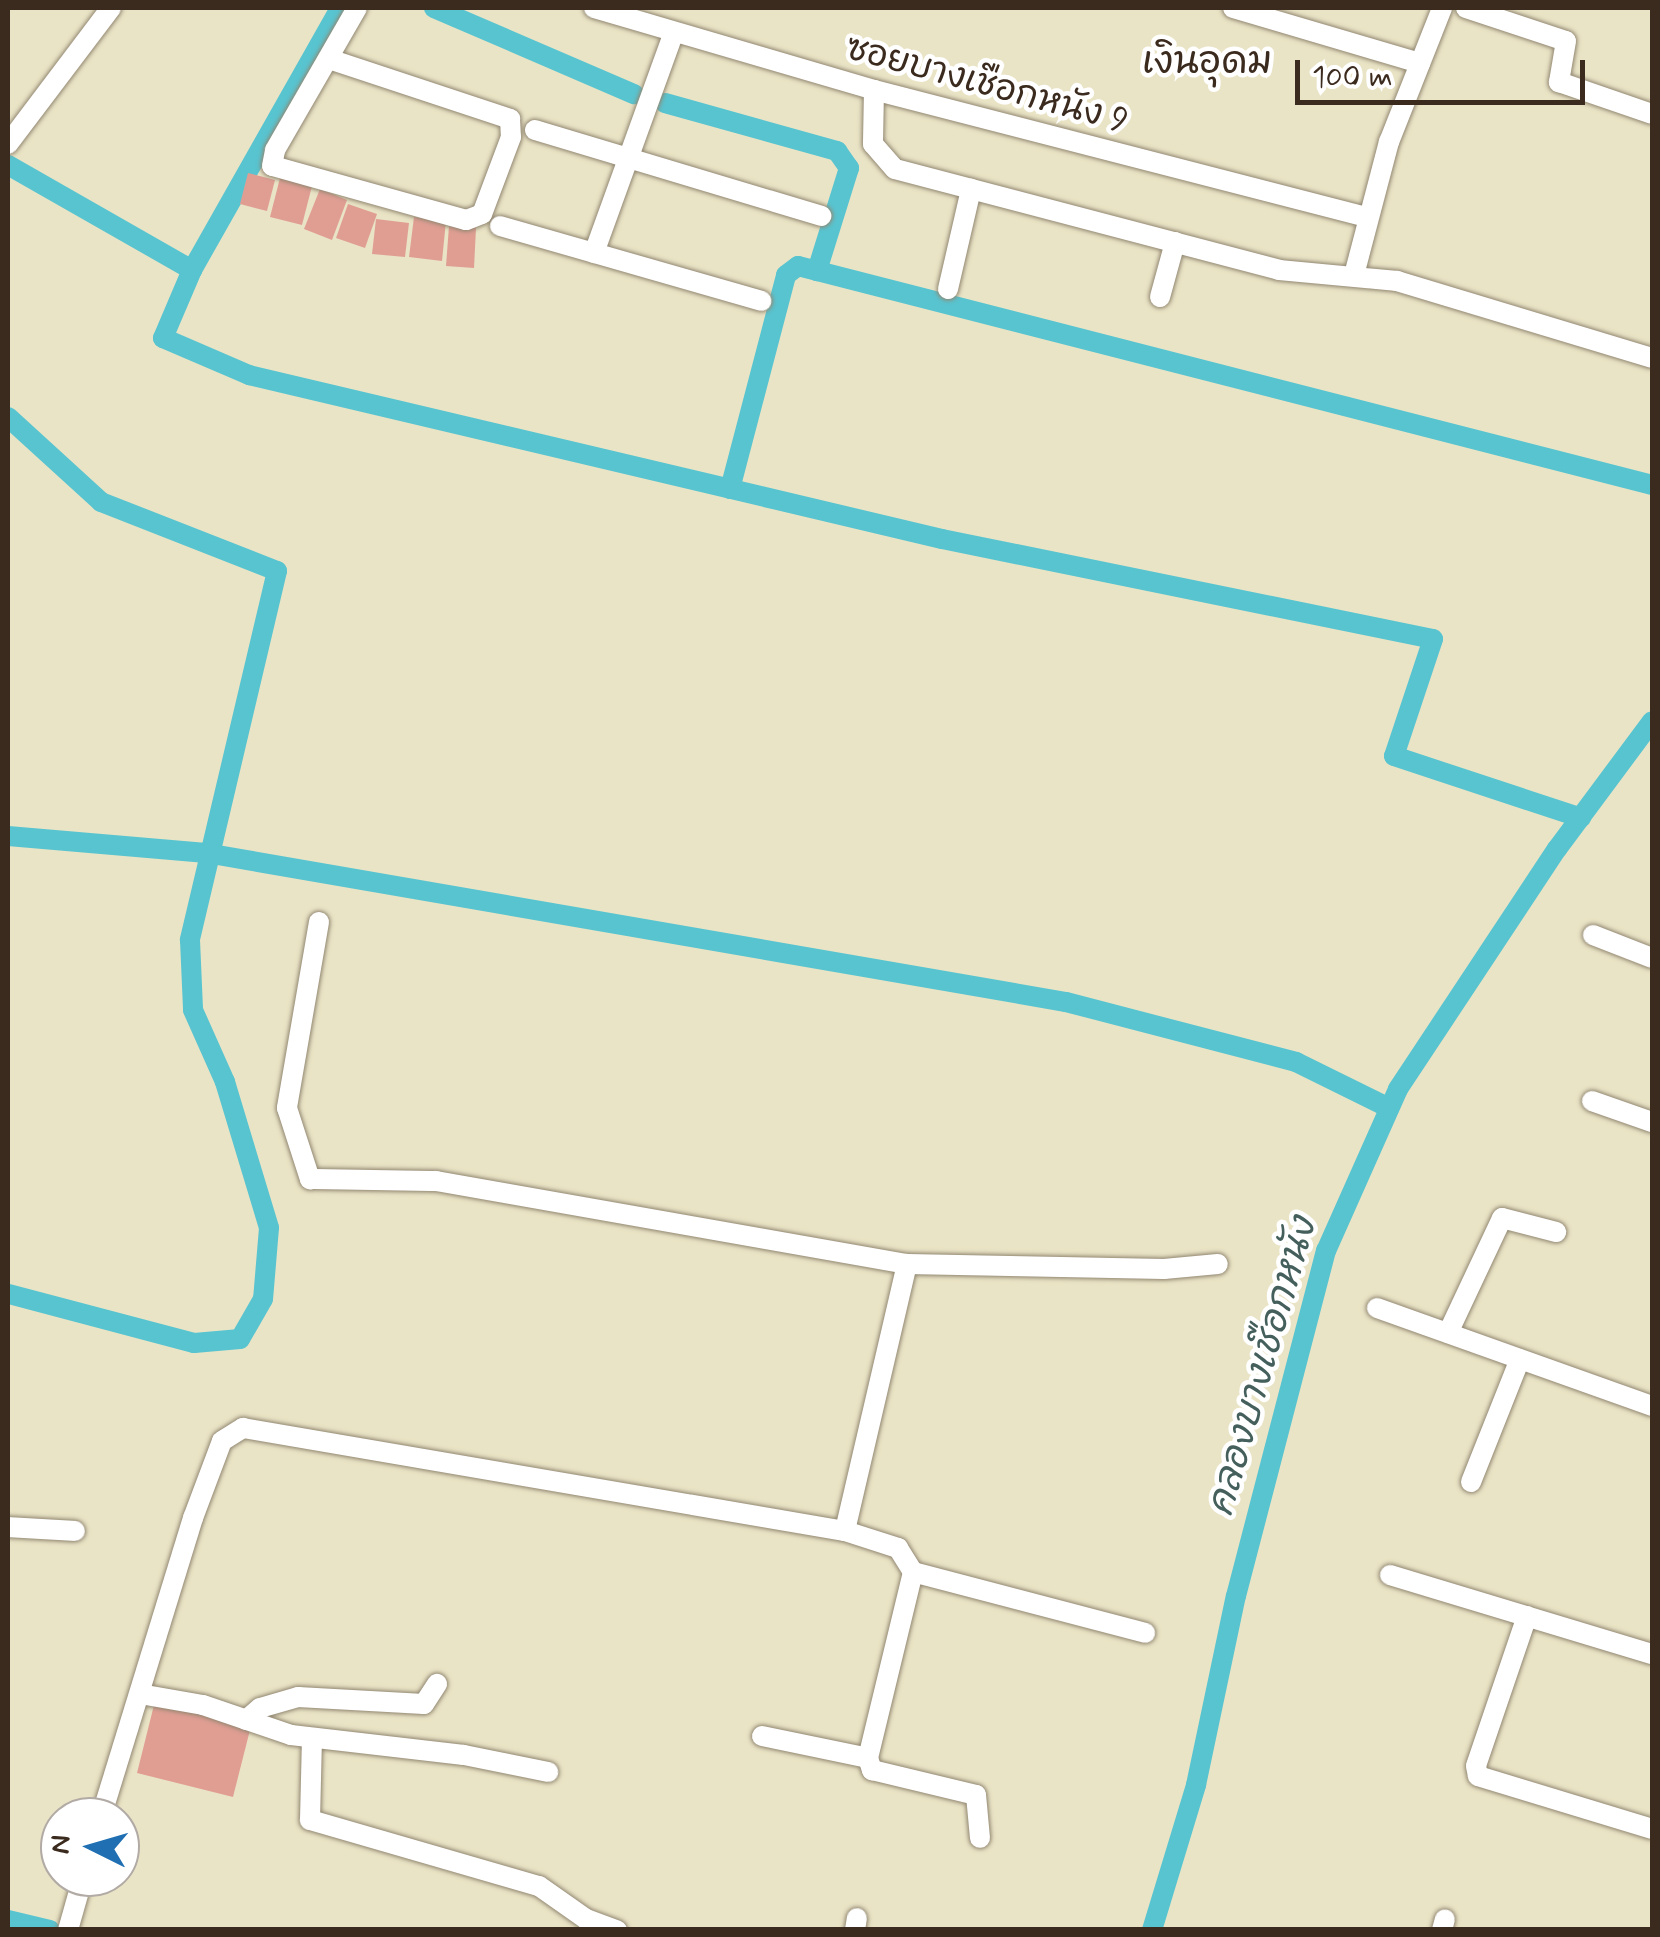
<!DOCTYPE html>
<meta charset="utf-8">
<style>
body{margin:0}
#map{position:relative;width:1660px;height:1937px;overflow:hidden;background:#eae4c6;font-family:Mynerve,"Playpen Sans Thai",sans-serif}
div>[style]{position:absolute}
.canal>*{height:20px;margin:-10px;padding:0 10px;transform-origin:10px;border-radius:10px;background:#58c4d0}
.building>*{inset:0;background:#e09e93}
.roads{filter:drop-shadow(0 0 2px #928772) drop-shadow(0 0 2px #928772)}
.minor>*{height:20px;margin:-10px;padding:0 10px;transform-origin:10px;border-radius:10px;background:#fff}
span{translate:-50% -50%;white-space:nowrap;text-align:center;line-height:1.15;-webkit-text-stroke:9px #fff;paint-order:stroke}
.street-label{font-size:35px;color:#3b2a1e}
.neighbourhood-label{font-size:38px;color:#3b2a1e}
.water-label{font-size:38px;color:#45605c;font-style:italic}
.frame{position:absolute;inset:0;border:10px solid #3b2a1e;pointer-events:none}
.north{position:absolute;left:40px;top:1797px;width:100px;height:100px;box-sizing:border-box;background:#fff;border:2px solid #b1aaa5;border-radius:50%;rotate:275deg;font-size:28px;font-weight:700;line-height:40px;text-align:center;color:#3b2a1e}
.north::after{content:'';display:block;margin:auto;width:35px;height:45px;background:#1f6fb2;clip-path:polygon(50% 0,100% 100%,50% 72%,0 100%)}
.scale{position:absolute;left:1295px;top:60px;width:290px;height:45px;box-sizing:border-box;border:5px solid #3b2a1e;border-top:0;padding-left:12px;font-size:30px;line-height:35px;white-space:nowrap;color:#3b2a1e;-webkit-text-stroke:8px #fff;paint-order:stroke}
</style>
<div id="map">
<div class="canal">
<i style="left:434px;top:8px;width:218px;rotate:23.3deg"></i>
<i style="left:665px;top:103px;width:179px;rotate:15.6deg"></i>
<i style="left:837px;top:151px;width:21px;rotate:55deg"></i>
<i style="left:849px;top:168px;width:108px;rotate:107.3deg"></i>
<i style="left:8px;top:165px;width:212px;rotate:29.7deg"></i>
<i style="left:192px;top:270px;width:74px;rotate:113.1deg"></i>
<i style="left:163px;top:338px;width:94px;rotate:23.3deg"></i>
<i style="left:249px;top:375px;width:712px;rotate:13.31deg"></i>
<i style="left:942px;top:539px;width:501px;rotate:11.51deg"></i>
<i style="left:1433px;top:639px;width:123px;rotate:108.4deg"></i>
<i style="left:1394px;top:756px;width:197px;rotate:18.3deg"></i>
<i style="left:192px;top:270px;width:301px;rotate:-60.5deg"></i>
<i style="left:8px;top:417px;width:126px;rotate:42.4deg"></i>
<i style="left:101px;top:502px;width:189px;rotate:21.4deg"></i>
<i style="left:277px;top:571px;width:379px;rotate:103.3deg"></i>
<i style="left:190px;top:940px;width:70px;rotate:87.5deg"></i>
<i style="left:193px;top:1010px;width:79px;rotate:66deg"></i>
<i style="left:225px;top:1082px;width:152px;rotate:73.2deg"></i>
<i style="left:269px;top:1228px;width:71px;rotate:94.8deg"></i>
<i style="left:263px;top:1299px;width:46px;rotate:119.9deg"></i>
<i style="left:240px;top:1339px;width:46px;rotate:175deg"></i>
<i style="left:194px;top:1343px;width:192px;rotate:-165.2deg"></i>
<i style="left:730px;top:489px;width:221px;rotate:-75.3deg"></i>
<i style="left:786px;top:275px;width:15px;rotate:-37deg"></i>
<i style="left:798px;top:266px;width:882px;rotate:14.38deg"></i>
<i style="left:8px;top:836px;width:199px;rotate:4.9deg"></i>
<i style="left:206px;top:853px;width:873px;rotate:9.83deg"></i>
<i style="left:1066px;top:1002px;width:238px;rotate:14.6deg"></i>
<i style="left:1296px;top:1062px;width:104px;rotate:26.3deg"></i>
<i style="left:8px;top:1920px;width:43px;rotate:13.4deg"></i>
<i style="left:1152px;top:1930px;width:152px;rotate:-73.1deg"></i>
<i style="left:1196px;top:1785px;width:193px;rotate:-78.1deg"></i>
<i style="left:1236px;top:1596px;width:357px;rotate:-75.4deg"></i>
<i style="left:1326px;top:1251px;width:177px;rotate:-66deg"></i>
<i style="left:1398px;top:1089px;width:288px;rotate:-56.5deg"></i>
<i style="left:1557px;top:849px;width:159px;rotate:-53.4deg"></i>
</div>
<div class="building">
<i style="clip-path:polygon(248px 173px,275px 180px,267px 211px,240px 204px)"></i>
<i style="clip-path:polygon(280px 178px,312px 186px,302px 225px,270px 217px)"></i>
<i style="clip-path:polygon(320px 189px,347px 200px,332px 240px,304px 229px)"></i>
<i style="clip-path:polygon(348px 204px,377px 214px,365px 248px,336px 238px)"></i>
<i style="clip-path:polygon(414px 217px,446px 221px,442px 261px,409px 257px)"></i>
<i style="clip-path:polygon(376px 219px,409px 223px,405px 257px,372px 254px)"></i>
<i style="clip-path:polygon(449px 226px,476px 228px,474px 268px,446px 266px)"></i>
<i style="clip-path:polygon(155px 1701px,251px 1726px,233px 1797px,137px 1773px)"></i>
</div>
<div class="roads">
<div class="minor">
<i style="left:594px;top:8px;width:292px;rotate:16.3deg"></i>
<i style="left:874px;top:90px;width:508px;rotate:14.47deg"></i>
<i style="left:1233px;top:8px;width:195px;rotate:16.4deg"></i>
<i style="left:1466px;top:8px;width:105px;rotate:18.3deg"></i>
<i style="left:1566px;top:41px;width:42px;rotate:99.7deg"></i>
<i style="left:1559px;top:82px;width:98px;rotate:19deg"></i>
<i style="left:329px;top:59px;width:191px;rotate:18.3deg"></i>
<i style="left:510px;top:119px;width:18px;rotate:87deg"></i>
<i style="left:511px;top:137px;width:82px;rotate:110.6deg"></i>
<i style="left:482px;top:214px;width:17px;rotate:159deg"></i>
<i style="left:466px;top:220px;width:201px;rotate:-164.4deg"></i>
<i style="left:272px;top:166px;width:16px;rotate:-79deg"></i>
<i style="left:275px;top:150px;width:164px;rotate:-60deg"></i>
<i style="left:874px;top:90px;width:54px;rotate:91.1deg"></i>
<i style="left:873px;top:144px;width:33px;rotate:49deg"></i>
<i style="left:895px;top:169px;width:397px;rotate:14.7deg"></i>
<i style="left:1279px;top:270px;width:119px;rotate:5.3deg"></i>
<i style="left:1397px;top:281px;width:266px;rotate:16.8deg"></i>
<i style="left:535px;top:130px;width:299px;rotate:16.7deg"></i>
<i style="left:8px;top:144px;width:171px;rotate:-52.9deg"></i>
<i style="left:500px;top:226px;width:272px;rotate:16deg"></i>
<i style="left:594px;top:253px;width:232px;rotate:-70.1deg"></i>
<i style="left:1354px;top:275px;width:138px;rotate:-75.3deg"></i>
<i style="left:1389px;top:142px;width:144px;rotate:-68.4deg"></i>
<i style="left:948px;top:289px;width:103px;rotate:-77deg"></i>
<i style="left:1160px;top:297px;width:57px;rotate:-74.7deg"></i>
<i style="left:319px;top:922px;width:189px;rotate:99.8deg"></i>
<i style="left:287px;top:1108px;width:75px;rotate:72.1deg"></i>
<i style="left:310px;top:1179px;width:126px;rotate:0.9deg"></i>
<i style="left:436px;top:1181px;width:478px;rotate:10deg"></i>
<i style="left:907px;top:1264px;width:274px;rotate:103.1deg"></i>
<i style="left:1593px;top:935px;width:63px;rotate:21.3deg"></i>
<i style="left:1592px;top:1101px;width:64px;rotate:19.3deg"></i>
<i style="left:907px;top:1264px;width:257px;rotate:1.1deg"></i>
<i style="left:1164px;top:1269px;width:54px;rotate:-5.3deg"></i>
<i style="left:1377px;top:1308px;width:292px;rotate:19.6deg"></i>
<i style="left:1448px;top:1333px;width:127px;rotate:-64.8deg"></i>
<i style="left:1502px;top:1218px;width:56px;rotate:14.5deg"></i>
<i style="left:1471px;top:1482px;width:132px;rotate:-68.3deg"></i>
<i style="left:8px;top:1527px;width:67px;rotate:3.4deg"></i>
<i style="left:913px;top:1572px;width:240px;rotate:14.7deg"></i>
<i style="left:1390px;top:1575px;width:274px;rotate:16.8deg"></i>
<i style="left:1527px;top:1616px;width:158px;rotate:108.8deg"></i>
<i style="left:1476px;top:1766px;width:10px;rotate:79deg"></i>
<i style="left:1478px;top:1776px;width:182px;rotate:16.9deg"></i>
<i style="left:140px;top:1694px;width:64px;rotate:9.9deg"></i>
<i style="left:203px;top:1705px;width:93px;rotate:18.8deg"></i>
<i style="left:291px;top:1735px;width:174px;rotate:6.6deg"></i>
<i style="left:464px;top:1755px;width:86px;rotate:11.4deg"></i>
<i style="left:246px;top:1720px;width:18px;rotate:-41deg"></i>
<i style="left:260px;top:1708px;width:40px;rotate:-16deg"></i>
<i style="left:298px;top:1697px;width:126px;rotate:3.2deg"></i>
<i style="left:424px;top:1704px;width:24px;rotate:-57deg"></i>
<i style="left:762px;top:1736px;width:108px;rotate:11.7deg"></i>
<i style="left:868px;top:1758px;width:13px;rotate:72deg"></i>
<i style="left:872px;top:1770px;width:107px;rotate:13.5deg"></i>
<i style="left:976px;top:1795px;width:43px;rotate:84.7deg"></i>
<i style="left:312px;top:1738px;width:82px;rotate:91.4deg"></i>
<i style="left:310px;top:1820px;width:238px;rotate:16.1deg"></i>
<i style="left:539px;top:1886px;width:57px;rotate:35.1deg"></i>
<i style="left:586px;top:1919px;width:33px;rotate:20deg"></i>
<i style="left:101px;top:1817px;width:313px;rotate:-72.9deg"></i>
<i style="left:193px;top:1518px;width:82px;rotate:-69.4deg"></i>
<i style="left:222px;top:1441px;width:25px;rotate:-32deg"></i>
<i style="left:243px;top:1428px;width:611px;rotate:9.71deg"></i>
<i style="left:845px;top:1531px;width:56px;rotate:17.8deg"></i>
<i style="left:898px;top:1548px;width:28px;rotate:58deg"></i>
<i style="left:913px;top:1572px;width:191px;rotate:103.6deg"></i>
<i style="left:68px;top:1930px;width:55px;rotate:-74.2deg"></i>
<i style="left:855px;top:1930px;width:12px;rotate:-81deg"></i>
<i style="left:1442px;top:1930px;width:11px;rotate:-75deg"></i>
</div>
</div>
<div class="street-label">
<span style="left:987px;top:85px;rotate:15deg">ซอยบางเชือกหนัง 9</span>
</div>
<div class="neighbourhood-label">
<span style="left:1207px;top:63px">เงินอุดม</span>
</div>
<div class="water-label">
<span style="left:1263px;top:1367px;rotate:-74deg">คลองบางเชือกหนัง</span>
</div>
<div class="frame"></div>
<div class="north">N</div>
<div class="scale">100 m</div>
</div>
